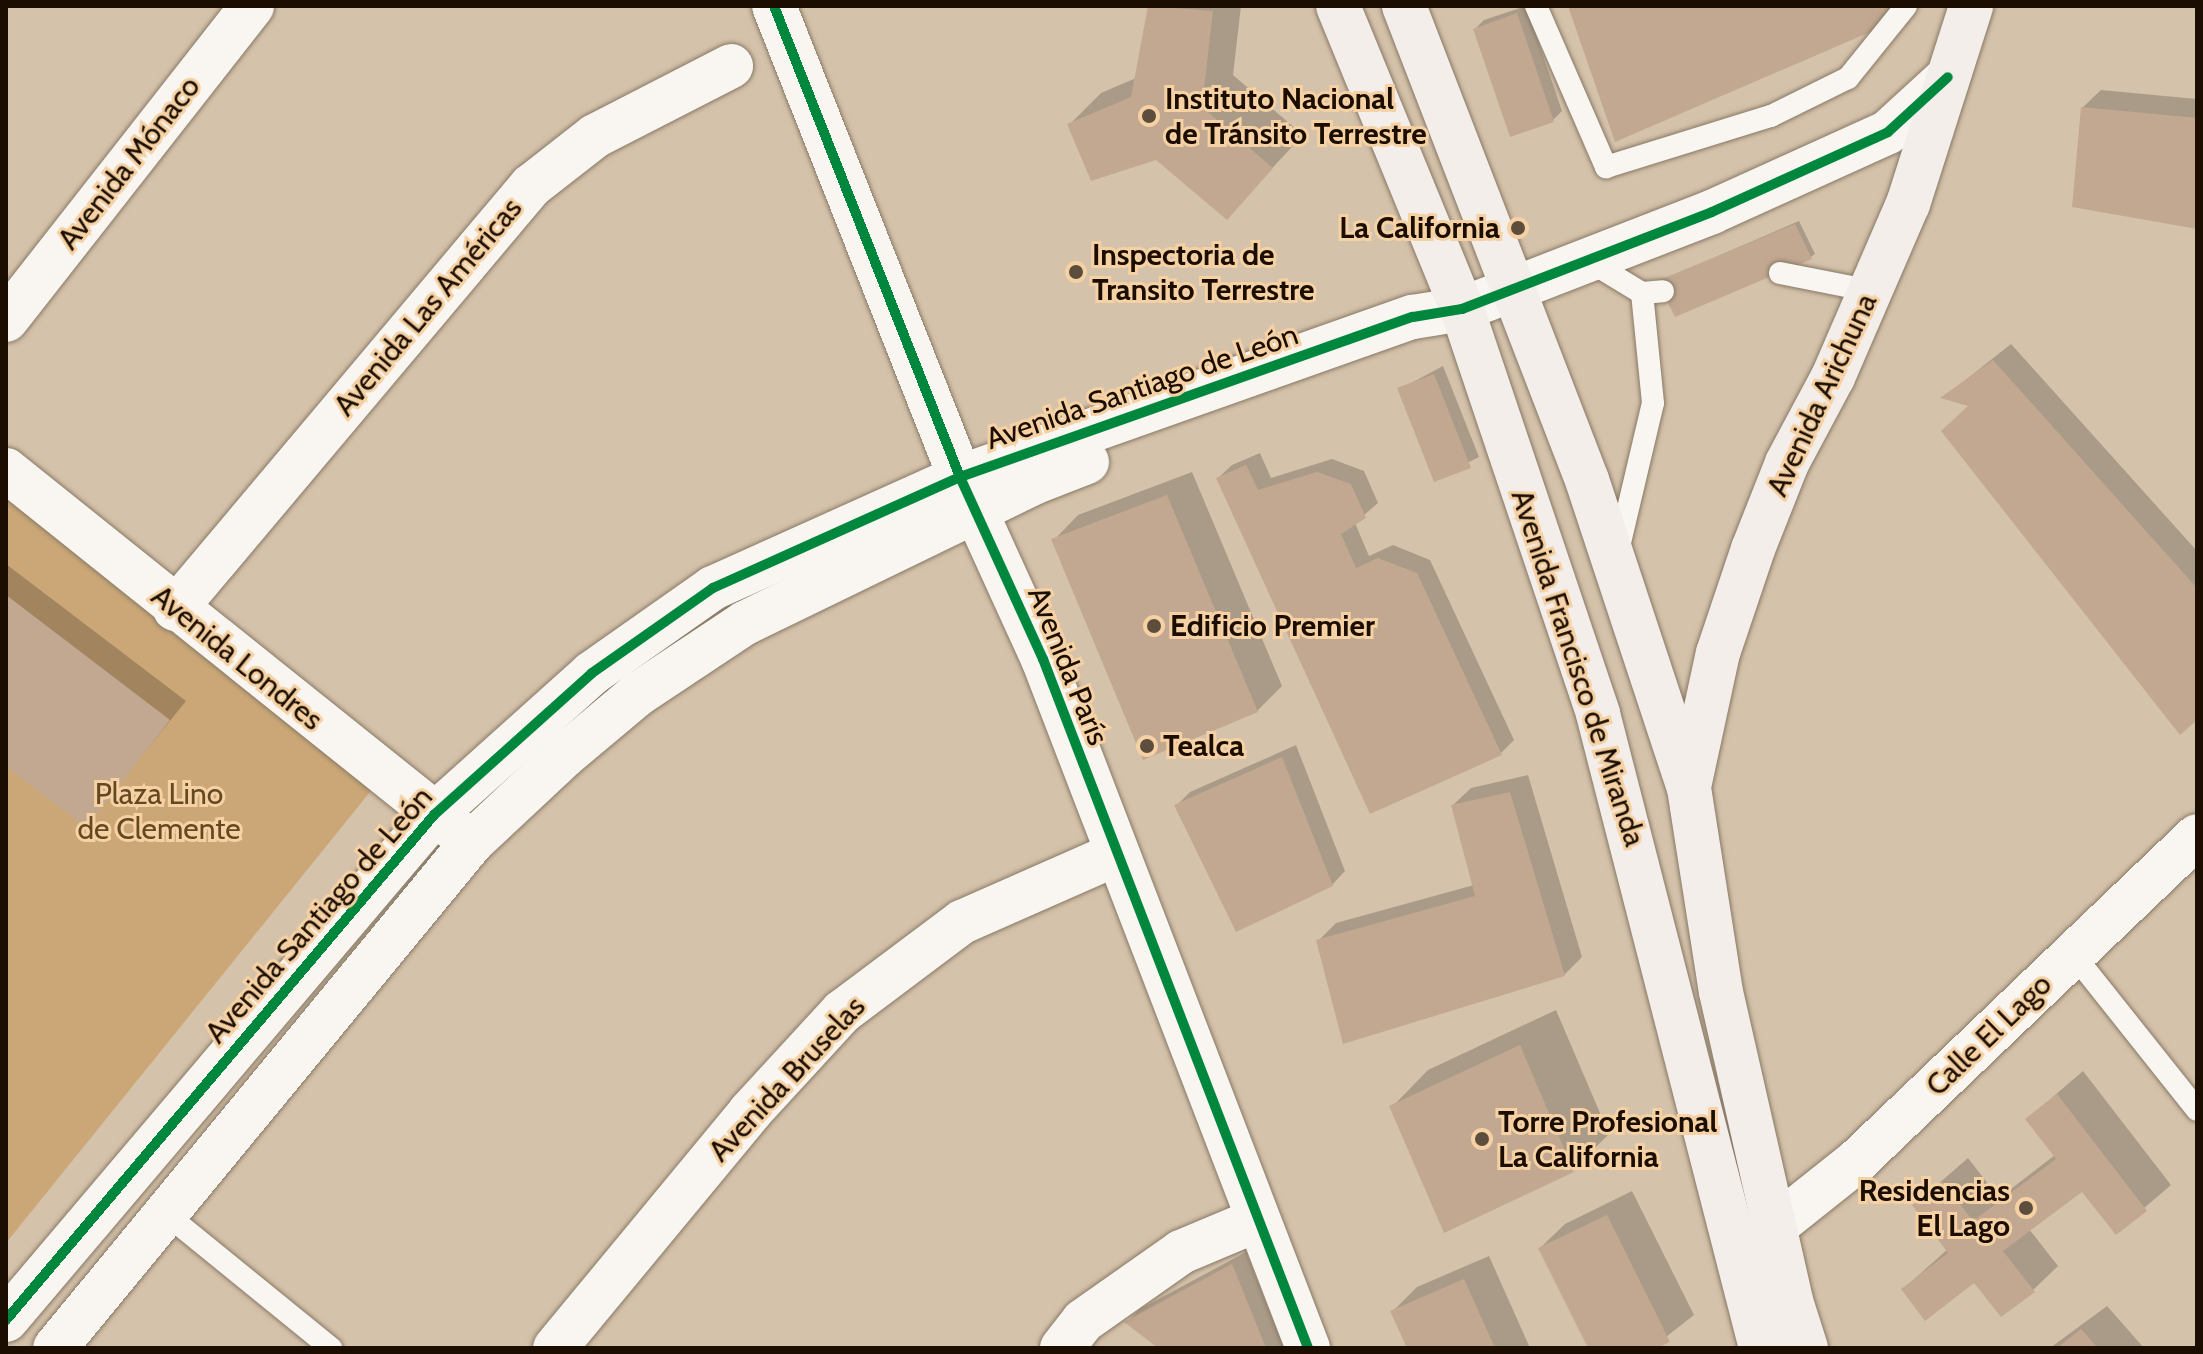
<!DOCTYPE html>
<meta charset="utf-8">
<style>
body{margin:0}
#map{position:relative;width:2203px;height:1354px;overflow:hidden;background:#d5c2aa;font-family:Cabin,sans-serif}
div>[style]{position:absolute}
.green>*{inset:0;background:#cba777}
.shadow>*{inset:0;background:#0003}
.building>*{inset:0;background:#c2a891}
.roads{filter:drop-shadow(0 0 2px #877966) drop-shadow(0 0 2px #877966)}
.lane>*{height:22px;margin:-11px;padding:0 11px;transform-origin:11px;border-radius:11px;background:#f9f6f2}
.street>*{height:44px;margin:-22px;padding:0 22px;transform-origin:22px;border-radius:22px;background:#f9f6f2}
.secondary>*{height:44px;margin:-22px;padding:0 22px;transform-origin:22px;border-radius:22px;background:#f4eeeb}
.cycleway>*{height:10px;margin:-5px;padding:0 5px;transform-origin:5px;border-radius:5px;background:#00873e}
.dots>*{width:22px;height:22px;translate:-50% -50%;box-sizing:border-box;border:4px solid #f5d1a4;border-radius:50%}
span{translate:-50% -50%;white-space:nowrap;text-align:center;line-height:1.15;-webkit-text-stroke:6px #f5d1a4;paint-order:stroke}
.poi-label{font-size:30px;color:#1b0e01;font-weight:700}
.left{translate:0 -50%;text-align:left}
.right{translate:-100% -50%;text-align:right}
.street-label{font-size:30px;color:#1b0e01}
.park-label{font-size:30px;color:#644821}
.frame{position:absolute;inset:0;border:8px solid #1b0e01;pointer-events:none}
</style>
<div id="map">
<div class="green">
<i style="clip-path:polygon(6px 492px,374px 787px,6px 1243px)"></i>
</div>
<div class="shadow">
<i style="clip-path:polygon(1150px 6px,1241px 6px,1233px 75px,1303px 135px,1227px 217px,1157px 158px,1069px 125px,1101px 93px,1136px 78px)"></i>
<i style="clip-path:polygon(1526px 6px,1562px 111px,1553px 120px,1475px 29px,1484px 20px)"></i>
<i style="clip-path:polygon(2101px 90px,2197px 99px,2197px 227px,2074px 206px,2083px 107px)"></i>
<i style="clip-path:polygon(1799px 221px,1815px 254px,1811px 257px,1660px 281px)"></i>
<i style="clip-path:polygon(2011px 344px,2197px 551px,2197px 718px,1971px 405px,1944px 397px)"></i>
<i style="clip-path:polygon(1443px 366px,1479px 457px,1435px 479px,1400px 389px)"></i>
<i style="clip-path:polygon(1260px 453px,1271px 478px,1332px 459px,1364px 471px,1378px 503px,1355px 523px,1369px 556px,1393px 545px,1430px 560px,1514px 740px,1501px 753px,1218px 478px,1232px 465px)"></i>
<i style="clip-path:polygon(1192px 472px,1282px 686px,1257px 711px,1054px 540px,1078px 515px)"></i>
<i style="clip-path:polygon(6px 564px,186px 701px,86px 825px,6px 764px)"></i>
<i style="clip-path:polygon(1296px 745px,1345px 871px,1332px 885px,1176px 806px,1190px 792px)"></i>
<i style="clip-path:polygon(1528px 775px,1582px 957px,1564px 975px,1318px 941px,1336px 923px,1474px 885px,1453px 805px,1471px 788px)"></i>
<i style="clip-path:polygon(1556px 1010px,1609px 1134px,1573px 1170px,1392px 1107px,1428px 1070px)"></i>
<i style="clip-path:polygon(2083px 1071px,2171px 1185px,2116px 1232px,2083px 1189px,2029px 1229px,2058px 1266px,2033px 1290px,1975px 1280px,1903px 1289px,1948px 1249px,1914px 1205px,1968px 1158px,1999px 1198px,2055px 1155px,2027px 1119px)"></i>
<i style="clip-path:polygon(1632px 1191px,1694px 1315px,1652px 1348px,1590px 1348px,1540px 1248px,1565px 1224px)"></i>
<i style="clip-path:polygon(1246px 1252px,1284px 1348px,1161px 1348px,1127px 1322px,1140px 1309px)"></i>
<i style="clip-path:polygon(1489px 1256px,1530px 1348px,1409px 1348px,1393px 1311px,1417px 1287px)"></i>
<i style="clip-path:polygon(2107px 1306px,2144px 1348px,2050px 1348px)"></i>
</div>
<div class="building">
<i style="clip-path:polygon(1148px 6px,1213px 11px,1202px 107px,1273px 168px,1227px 220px,1156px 160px,1091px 181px,1067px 124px,1131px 97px)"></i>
<i style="clip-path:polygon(1568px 6px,1892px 6px,1884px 26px,1615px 142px)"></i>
<i style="clip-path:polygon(1517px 13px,1554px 122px,1510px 137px,1473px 29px)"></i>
<i style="clip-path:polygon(2081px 107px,2197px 118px,2197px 229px,2072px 207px)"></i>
<i style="clip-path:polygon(1795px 224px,1812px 259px,1675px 317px,1657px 281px)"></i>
<i style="clip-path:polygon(1993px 360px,2197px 588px,2197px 720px,2180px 735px,1941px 431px,1968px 406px,1940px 398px)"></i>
<i style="clip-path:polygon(1434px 374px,1471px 468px,1434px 482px,1397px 388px)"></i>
<i style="clip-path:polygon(1246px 465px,1258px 490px,1317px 472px,1351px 484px,1366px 518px,1341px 534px,1356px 568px,1378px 558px,1417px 573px,1502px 755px,1370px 814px,1216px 478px)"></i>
<i style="clip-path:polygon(1167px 495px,1258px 712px,1143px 760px,1051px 539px)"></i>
<i style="clip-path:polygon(6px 595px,170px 720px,86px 828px,6px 766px)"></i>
<i style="clip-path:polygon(1282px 757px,1333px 886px,1236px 932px,1174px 805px)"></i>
<i style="clip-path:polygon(1510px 792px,1565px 976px,1343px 1044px,1316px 940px,1475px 896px,1451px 805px)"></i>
<i style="clip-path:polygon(1520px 1045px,1574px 1172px,1444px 1233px,1389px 1106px)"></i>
<i style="clip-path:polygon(2057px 1094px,2147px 1211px,2116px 1235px,2082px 1192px,2003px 1251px,2035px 1292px,2001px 1317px,1974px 1283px,1925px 1321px,1901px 1289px,1948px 1253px,1912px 1205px,1942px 1181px,1973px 1221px,2056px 1159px,2025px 1119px)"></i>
<i style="clip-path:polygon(1607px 1215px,1670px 1342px,1657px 1348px,1588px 1348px,1538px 1248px)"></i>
<i style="clip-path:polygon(1232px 1264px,1266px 1348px,1158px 1348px,1124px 1322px)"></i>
<i style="clip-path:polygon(1464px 1279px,1495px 1348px,1407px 1348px,1390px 1311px)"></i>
<i style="clip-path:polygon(2081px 1329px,2098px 1348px,2057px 1348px)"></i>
</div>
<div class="roads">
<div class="lane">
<i style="left:1536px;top:6px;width:176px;rotate:66.5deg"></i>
<i style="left:1606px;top:167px;width:173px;rotate:-17.2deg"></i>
<i style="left:1771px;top:116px;width:86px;rotate:-26.3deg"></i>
<i style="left:1848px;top:78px;width:92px;rotate:-51.1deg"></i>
<i style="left:1586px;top:259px;width:66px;rotate:31.3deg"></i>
<i style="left:1642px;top:293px;width:21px;rotate:-5deg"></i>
<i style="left:1780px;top:273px;width:94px;rotate:11.1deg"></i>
<i style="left:1618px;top:551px;width:152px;rotate:-76.7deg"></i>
<i style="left:1653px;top:403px;width:111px;rotate:-95.7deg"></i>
<i style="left:2073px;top:954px;width:199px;rotate:51.5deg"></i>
<i style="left:166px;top:1214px;width:213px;rotate:39.1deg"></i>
</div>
<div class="street">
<i style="left:774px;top:6px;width:506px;rotate:68.45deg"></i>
<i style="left:960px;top:477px;width:200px;rotate:65.5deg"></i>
<i style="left:1043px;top:659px;width:738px;rotate:68.96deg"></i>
<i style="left:6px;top:320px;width:399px;rotate:-51.9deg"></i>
<i style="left:6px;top:470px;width:578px;rotate:38.68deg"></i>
<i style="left:175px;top:609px;width:553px;rotate:-49.92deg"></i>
<i style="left:531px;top:186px;width:81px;rotate:-38deg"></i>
<i style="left:595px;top:136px;width:153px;rotate:-27.2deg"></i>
<i style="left:1774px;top:1227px;width:106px;rotate:-38.5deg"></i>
<i style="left:1857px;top:1161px;width:470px;rotate:-43.7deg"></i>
<i style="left:6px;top:1320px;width:662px;rotate:-49.72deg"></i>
<i style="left:434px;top:815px;width:212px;rotate:-41.9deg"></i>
<i style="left:592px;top:673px;width:148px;rotate:-35.1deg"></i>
<i style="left:713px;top:588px;width:271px;rotate:-24.2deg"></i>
<i style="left:960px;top:477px;width:480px;rotate:-19.5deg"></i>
<i style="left:1413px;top:317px;width:50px;rotate:-9.3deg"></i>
<i style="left:1462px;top:309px;width:268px;rotate:-21.2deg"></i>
<i style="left:1712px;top:212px;width:193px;rotate:-24.4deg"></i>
<i style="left:1888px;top:132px;width:81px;rotate:-42.5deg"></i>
<i style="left:55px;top:1348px;width:656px;rotate:-50.51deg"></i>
<i style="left:472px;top:842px;width:126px;rotate:-43.1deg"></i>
<i style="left:564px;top:756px;width:97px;rotate:-40deg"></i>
<i style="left:638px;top:694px;width:128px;rotate:-33.6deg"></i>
<i style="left:745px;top:623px;width:320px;rotate:-25.9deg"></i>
<i style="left:1033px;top:483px;width:58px;rotate:-21.3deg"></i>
<i style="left:555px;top:1348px;width:306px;rotate:-50.4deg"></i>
<i style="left:750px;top:1112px;width:136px;rotate:-47.4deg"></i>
<i style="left:842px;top:1012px;width:150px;rotate:-36.9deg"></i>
<i style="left:962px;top:922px;width:168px;rotate:-23.8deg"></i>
<i style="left:1062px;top:1348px;width:34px;rotate:-52deg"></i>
<i style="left:1083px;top:1321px;width:120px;rotate:-35.1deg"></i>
<i style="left:1181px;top:1252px;width:82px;rotate:-22.8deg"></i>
</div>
<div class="secondary">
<i style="left:1338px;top:6px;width:327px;rotate:67.7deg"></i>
<i style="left:1462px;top:309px;width:427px;rotate:71.4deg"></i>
<i style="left:1598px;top:714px;width:655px;rotate:75.58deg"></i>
<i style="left:1404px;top:6px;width:508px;rotate:68.89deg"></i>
<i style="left:1587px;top:480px;width:324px;rotate:71.7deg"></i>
<i style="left:1689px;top:788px;width:206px;rotate:81.1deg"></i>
<i style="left:1721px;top:992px;width:317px;rotate:77.2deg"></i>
<i style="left:1791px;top:1301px;width:49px;rotate:72.3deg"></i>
<i style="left:1690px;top:782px;width:132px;rotate:-77.8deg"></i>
<i style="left:1718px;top:653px;width:110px;rotate:-71.4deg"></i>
<i style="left:1753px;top:549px;width:92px;rotate:-68.4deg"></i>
<i style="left:1787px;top:463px;width:98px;rotate:-61.9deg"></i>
<i style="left:1833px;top:377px;width:189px;rotate:-66.6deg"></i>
<i style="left:1908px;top:204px;width:208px;rotate:-72.3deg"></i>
</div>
</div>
<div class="cycleway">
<i style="left:774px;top:6px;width:506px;rotate:68.45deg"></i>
<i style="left:960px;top:477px;width:200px;rotate:65.5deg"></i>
<i style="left:1043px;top:659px;width:738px;rotate:68.96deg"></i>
<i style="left:6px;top:1320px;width:662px;rotate:-49.72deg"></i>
<i style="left:434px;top:815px;width:212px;rotate:-41.9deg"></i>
<i style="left:592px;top:673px;width:148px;rotate:-35.1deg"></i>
<i style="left:713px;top:588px;width:271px;rotate:-24.2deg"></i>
<i style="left:960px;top:477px;width:480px;rotate:-19.5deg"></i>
<i style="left:1413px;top:317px;width:50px;rotate:-9.3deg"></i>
<i style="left:1462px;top:309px;width:268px;rotate:-21.2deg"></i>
<i style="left:1712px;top:212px;width:193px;rotate:-24.4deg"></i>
<i style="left:1888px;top:132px;width:81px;rotate:-42.5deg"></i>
</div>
<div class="dots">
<i style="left:1149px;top:116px;background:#5c4d3c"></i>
<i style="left:1518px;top:228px;background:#5c4d3c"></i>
<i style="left:1076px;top:272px;background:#5c4d3c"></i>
<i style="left:1154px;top:626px;background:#5c4d3c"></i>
<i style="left:1147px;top:746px;background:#5c4d3c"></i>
<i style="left:1482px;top:1139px;background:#5c4d3c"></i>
<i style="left:2026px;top:1208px;background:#5c4d3c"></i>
</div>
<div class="poi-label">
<span class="left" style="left:1165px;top:116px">Instituto Nacional<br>de Tránsito Terrestre</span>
<span class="right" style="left:1500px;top:228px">La California</span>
<span class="left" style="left:1092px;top:272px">Inspectoria de<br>Transito Terrestre</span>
<span class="left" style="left:1170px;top:626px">Edificio Premier</span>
<span class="left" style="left:1163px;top:746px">Tealca</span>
<span class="left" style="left:1498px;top:1139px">Torre Profesional<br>La California</span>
<span class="right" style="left:2010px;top:1208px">Residencias<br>El Lago</span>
</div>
<div class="street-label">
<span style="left:129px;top:163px;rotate:-52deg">Avenida Mónaco</span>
<span style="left:428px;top:307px;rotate:-50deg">Avenida Las Américas</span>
<span style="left:1142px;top:387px;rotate:-19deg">Avenida Santiago de León</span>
<span style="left:1822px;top:395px;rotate:-65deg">Avenida Arichuna</span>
<span style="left:237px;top:658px;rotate:39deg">Avenida Londres</span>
<span style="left:1068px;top:666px;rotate:68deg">Avenida París</span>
<span style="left:1578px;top:668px;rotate:72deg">Avenida Francisco de Miranda</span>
<span style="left:319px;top:915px;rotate:-49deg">Avenida Santiago de León</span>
<span style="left:1989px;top:1035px;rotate:-44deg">Calle El Lago</span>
<span style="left:787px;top:1079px;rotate:-47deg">Avenida Bruselas</span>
</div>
<div class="park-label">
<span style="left:159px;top:811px">Plaza Lino<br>de Clemente</span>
</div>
<div class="frame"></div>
</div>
